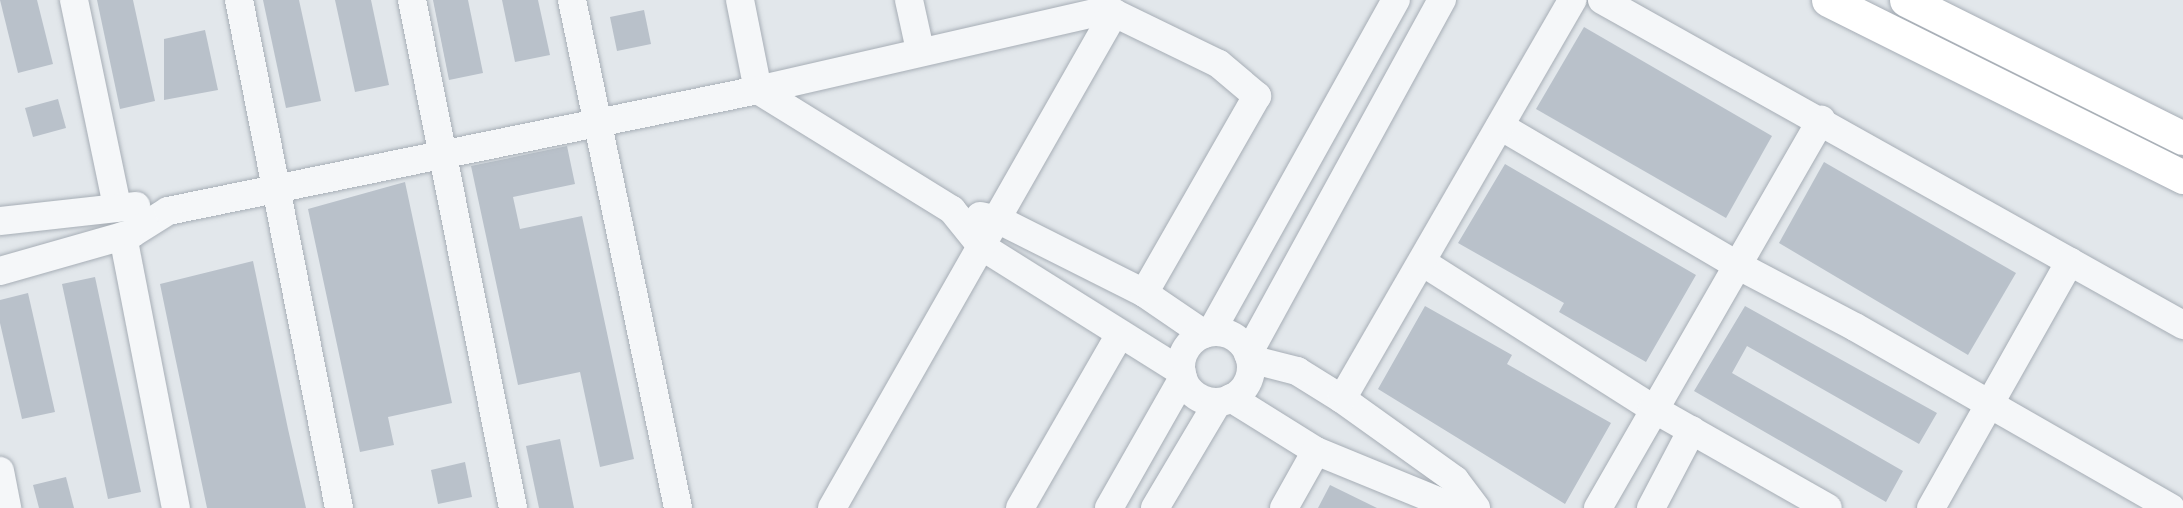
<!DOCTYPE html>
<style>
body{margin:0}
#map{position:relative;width:2183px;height:508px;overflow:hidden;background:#e2e7eb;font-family:"IBM Plex Sans",sans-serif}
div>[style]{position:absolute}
.building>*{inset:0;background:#b9c1ca}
.roads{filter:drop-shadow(0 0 2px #a7aeb6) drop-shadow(0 0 2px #a7aeb6)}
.minor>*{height:28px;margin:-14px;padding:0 14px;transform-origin:14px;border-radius:14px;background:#f5f7f9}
.minor>.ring{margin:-14px;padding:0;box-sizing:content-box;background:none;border:28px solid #f5f7f9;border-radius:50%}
.major>*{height:33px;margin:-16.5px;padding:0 16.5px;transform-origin:16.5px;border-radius:16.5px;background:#fff}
span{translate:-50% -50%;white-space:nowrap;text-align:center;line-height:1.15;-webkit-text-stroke:4.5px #f2f6f8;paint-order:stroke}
</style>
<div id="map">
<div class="building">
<i style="clip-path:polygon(0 0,37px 0,53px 64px,18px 73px)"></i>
<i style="clip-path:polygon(97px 0,133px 0,155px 101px,120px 109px)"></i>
<i style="clip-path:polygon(263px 0,299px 0,321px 101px,286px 108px)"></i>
<i style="clip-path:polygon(335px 0,371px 0,389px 85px,355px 92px)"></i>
<i style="clip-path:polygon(433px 0,468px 0,483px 73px,449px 80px)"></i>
<i style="clip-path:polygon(502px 0,538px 0,550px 55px,515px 62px)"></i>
<i style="clip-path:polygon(644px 10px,651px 44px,617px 51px,610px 17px)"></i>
<i style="clip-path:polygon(1584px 27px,1772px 136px,1726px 218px,1536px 109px)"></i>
<i style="clip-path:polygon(205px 30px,218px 90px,164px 100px,164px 39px)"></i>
<i style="clip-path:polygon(58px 99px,66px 128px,33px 137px,25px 108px)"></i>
<i style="clip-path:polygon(567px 146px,575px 184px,513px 197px,520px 229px,582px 216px,634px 459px,600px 467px,580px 372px,518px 385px,471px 166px)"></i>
<i style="clip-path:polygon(1824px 162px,2016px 273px,1968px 355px,1779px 243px)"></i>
<i style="clip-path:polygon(1505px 164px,1696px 275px,1646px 362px,1559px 312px,1564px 303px,1458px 243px)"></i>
<i style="clip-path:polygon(405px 182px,452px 403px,388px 417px,394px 445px,360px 452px,308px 209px)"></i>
<i style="clip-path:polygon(253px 261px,288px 429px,306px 508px,207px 508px,173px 347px,160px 284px)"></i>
<i style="clip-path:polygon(95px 277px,141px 492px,108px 499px,62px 284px)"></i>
<i style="clip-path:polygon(28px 293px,55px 412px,22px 419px,0 323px,0 300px)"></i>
<i style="clip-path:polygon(1425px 306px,1512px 355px,1507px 364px,1611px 423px,1565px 504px,1378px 389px)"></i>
<i style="clip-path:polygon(1745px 306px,1937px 413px,1919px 444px,1747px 346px,1732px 373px,1903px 471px,1886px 502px,1694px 391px)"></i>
<i style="clip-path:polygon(560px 439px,574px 508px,539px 508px,526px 446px)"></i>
<i style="clip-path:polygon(465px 462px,472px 497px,438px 504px,431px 470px)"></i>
<i style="clip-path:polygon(66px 477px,74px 508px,39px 508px,33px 485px)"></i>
<i style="clip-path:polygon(1330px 485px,1377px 508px,1318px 508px)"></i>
</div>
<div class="roads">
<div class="minor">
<i style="left:74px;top:0;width:210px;rotate:78.2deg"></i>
<i style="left:239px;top:0;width:518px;rotate:78.86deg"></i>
<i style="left:412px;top:0;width:518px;rotate:78.76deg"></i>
<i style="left:572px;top:0;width:519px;rotate:78.21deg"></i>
<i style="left:740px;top:0;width:92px;rotate:78.7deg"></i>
<i style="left:758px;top:90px;width:228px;rotate:31.7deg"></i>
<i style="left:952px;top:210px;width:46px;rotate:51.1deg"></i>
<i style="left:981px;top:246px;width:237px;rotate:32.1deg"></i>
<i style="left:909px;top:0;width:51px;rotate:77.6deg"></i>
<i style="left:1602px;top:0;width:666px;rotate:29.22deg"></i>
<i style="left:1500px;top:126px;width:275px;rotate:30.4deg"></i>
<i style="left:1737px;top:265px;width:133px;rotate:27.7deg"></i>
<i style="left:1855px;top:327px;width:364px;rotate:29.8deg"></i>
<i style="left:980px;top:216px;width:19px;rotate:12deg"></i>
<i style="left:999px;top:220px;width:162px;rotate:26.7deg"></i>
<i style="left:1144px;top:293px;width:73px;rotate:34.3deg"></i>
<i style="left:0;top:221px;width:137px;rotate:-6.3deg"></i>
<i style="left:123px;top:236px;width:277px;rotate:79deg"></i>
<i style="left:1422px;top:262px;width:272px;rotate:32.4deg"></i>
<i style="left:1652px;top:408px;width:202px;rotate:29.6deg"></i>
<i style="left:0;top:271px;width:138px;rotate:-15.9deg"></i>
<i style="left:133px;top:233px;width:41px;rotate:-32.2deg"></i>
<i style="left:168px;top:211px;width:602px;rotate:-11.59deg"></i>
<i style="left:758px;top:90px;width:359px;rotate:-12.9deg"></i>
<i style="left:1108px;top:10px;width:123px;rotate:25.9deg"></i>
<i style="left:1219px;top:64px;width:50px;rotate:40.1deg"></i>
<i style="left:1257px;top:96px;width:227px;rotate:119.8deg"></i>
<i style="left:1211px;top:332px;width:380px;rotate:-60.9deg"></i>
<i class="ring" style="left:1181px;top:332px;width:42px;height:42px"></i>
<i style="left:1248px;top:354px;width:404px;rotate:-61.3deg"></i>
<i style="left:1250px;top:359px;width:49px;rotate:14.3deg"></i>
<i style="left:1297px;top:371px;width:53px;rotate:31.9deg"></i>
<i style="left:1342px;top:399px;width:139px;rotate:35.6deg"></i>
<i style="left:1455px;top:480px;width:35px;rotate:53deg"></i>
<i style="left:1231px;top:398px;width:100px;rotate:31.9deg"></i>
<i style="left:1316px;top:451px;width:150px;rotate:22.3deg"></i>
<i style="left:1342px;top:399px;width:461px;rotate:-60deg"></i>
<i style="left:0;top:471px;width:38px;rotate:79deg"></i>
<i style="left:832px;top:508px;width:570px;rotate:-60.33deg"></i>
<i style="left:1020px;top:508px;width:198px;rotate:-60.1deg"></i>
<i style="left:1109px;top:508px;width:150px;rotate:-60.4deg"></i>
<i style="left:1155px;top:508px;width:123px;rotate:-59.3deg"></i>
<i style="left:1284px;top:508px;width:65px;rotate:-60.7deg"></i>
<i style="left:1598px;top:508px;width:448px;rotate:-60.1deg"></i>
<i style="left:1651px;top:508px;width:88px;rotate:-62.3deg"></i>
<i style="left:1931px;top:508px;width:283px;rotate:-60.6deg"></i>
</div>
<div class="major">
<i style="left:1828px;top:0;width:397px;rotate:26.5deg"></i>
<i style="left:1906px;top:0;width:309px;rotate:26.5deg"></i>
</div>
</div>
</div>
